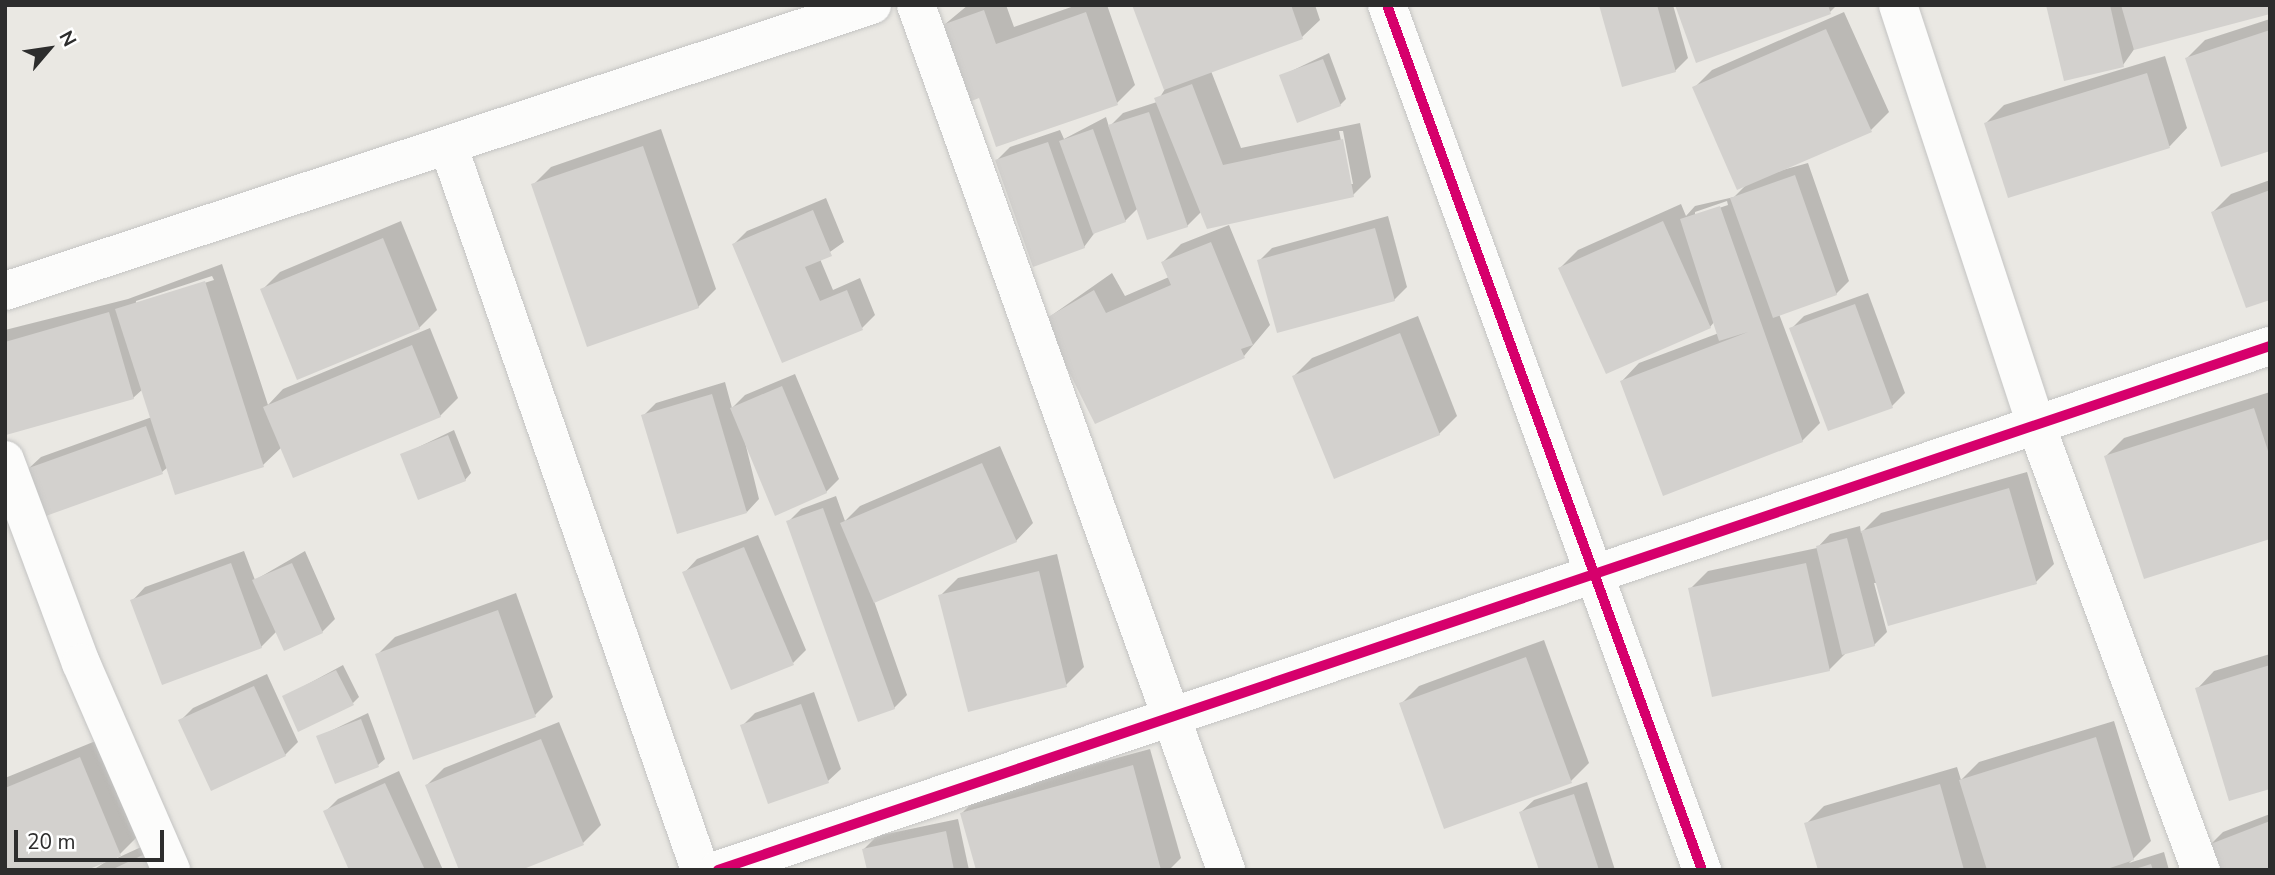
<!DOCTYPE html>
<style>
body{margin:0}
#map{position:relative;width:2275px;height:875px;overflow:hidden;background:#eae8e3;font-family:"Nunito Sans",sans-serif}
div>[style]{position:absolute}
.shadow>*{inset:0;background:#0003}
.building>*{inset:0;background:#d3d1ce}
.roads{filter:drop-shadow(0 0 2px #c4c4c3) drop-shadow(0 0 2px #c4c4c3)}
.minor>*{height:38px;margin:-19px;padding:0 19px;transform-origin:19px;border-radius:19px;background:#fcfcfb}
.cycleway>*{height:10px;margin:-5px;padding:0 5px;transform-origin:5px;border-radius:5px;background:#d6006c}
span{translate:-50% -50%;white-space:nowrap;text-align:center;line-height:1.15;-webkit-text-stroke:6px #fff;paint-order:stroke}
.frame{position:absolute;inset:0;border:7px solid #2d2d2d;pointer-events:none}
.north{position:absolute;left:14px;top:14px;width:70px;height:70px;-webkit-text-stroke:5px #fff;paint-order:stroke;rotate:61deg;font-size:19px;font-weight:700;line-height:28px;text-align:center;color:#2d2d2d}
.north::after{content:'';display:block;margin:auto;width:24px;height:32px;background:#2d2d2d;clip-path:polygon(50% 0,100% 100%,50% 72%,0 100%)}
.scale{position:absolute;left:14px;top:830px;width:150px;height:32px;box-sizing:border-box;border:4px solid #2d2d2d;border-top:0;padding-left:9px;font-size:21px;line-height:24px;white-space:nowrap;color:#2d2d2d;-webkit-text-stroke:5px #fff;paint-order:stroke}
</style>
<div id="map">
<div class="shadow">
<i style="clip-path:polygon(968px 5px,1006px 5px,1014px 27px,1077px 5px,1107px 5px,1135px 85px,1117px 103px,980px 96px,944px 25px)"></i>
<i style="clip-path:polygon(evenodd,1134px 5px,1315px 5px,1320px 20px,1302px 37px,1211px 71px,1241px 148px,1360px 123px,1371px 177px,1353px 195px,1202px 211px,1187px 226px,1138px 208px,1125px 221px,1096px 231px,1084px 247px,997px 160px,1010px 147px,1060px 130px,1064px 139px,1106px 117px,1109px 127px,1123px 113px,1157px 102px,1165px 89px,1134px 5px,1339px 131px,1343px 131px,1353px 184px,1350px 184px,1339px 131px)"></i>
<i style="clip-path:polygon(1601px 5px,1673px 5px,1688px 58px,1675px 71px)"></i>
<i style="clip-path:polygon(1677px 5px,1837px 5px,1830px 12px)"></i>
<i style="clip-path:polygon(2048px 5px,2270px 5px,2135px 48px,2123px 65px)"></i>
<i style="clip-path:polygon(evenodd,1844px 12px,1889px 112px,1871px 130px,1775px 172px,1808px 163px,1849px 281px,1836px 294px,1779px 314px,1820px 423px,1802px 441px,1622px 381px,1639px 363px,1719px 333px,1715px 321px,1710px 327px,1560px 268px,1578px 250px,1681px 204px,1686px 216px,1695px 206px,1734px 197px,1746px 185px,1694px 88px,1712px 70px,1844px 12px,1727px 201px,1728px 205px,1695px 216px,1695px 212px,1727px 201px)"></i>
<i style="clip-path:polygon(2270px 19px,2270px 149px,2187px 58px,2205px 40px)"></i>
<i style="clip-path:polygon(1329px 53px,1346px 99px,1340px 105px,1281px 76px)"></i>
<i style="clip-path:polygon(2165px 56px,2187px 128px,2170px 146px,2009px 196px,1986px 123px,2004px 105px)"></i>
<i style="clip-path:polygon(661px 129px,716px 289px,698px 307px,533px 185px,551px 167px)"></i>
<i style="clip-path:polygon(2270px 180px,2270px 298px,2213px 212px,2231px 194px)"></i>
<i style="clip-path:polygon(826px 198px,844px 242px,820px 259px,833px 290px,860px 278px,875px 315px,862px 328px,783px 361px,734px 244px,747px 231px)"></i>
<i style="clip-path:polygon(1388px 216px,1407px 287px,1394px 300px,1259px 261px,1272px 248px)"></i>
<i style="clip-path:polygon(401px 221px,437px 310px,419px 328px,262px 290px,280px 272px)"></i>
<i style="clip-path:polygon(1229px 225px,1270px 325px,1244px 356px,1045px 320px,1112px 273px,1125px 296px,1169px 277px,1163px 262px,1181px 244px)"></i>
<i style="clip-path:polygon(evenodd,222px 264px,268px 405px,283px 389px,430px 328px,458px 398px,440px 416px,282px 447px,263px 465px,168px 467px,162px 472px,28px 469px,41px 457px,152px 417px,143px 389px,133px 398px,7px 433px,5px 330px,128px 299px,222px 264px,212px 276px,214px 280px,136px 304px,136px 301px,212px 276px)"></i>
<i style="clip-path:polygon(1868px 293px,1905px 393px,1892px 406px,1791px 329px,1804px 316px)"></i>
<i style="clip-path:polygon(1418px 316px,1457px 416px,1439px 434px,1294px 376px,1312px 358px)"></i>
<i style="clip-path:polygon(795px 374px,839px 479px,826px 492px,743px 434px,759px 499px,747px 512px,643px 416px,656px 403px,725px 382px,732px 408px,745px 395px)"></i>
<i style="clip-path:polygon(2270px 392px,2270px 538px,2106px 456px,2124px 438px)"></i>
<i style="clip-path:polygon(454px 430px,471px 473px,465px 480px,402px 455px)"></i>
<i style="clip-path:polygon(1000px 446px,1033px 523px,1016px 541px,874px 601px,907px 695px,894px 708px,788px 522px,801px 509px,836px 496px,845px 521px,860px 506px)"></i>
<i style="clip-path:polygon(2027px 472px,2054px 564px,2036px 582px,1874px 583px,1887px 632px,1874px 645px,1847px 652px,1829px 670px,1690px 589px,1708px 571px,1817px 548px,1830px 534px,1860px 526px,1861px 533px,1881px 513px)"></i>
<i style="clip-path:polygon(758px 535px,806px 650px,793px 663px,685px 572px,697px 559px)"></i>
<i style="clip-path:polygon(244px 551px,255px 580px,305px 551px,335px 619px,322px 632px,277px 631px,261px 647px,133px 600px,145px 587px)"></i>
<i style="clip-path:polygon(1057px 554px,1084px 667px,1066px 685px,940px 596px,958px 578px)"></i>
<i style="clip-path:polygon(516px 593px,553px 697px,535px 715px,377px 655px,395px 637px)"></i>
<i style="clip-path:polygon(1544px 640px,1589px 763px,1571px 781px,1445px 827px,1401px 704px,1419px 686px)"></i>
<i style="clip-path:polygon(2270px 654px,2270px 787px,2197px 689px,2214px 671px)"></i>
<i style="clip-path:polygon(343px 665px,359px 697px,353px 703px,284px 697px)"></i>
<i style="clip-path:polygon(267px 674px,298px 742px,285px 755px,180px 721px,193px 708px)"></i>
<i style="clip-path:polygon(814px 692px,841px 769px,828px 781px,742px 726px,755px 713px)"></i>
<i style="clip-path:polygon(368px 713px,385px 759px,378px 765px,318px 737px)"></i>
<i style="clip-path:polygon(2114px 721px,2151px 841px,2129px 863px,2164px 852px,2169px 870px,1820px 870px,1806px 824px,1824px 806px,1957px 767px,1961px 780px,1979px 762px)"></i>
<i style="clip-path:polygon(559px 722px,601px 825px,583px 843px,427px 785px,444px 768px)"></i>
<i style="clip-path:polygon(98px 740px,138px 836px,115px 859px,163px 837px,179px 870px,93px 870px,113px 857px,5px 870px,5px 778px)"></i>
<i style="clip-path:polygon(1150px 749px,1181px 858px,1169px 870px,978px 870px,962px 813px,980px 795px)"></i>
<i style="clip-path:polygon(399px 771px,443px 870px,351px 870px,325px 812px,338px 799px)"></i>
<i style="clip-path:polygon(1587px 782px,1615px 870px,1541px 870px,1521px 812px,1534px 800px)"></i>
<i style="clip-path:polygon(2270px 814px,2270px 870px,2210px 845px,2223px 832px)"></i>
<i style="clip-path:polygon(958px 819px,969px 870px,869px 870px,864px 849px,877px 836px)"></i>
</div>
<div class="building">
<i style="clip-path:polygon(1132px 5px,1291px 5px,1303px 39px,1164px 90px)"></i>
<i style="clip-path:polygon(1599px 5px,1657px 5px,1676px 72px,1622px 87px)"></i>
<i style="clip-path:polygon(1675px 5px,1828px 5px,1831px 14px,1696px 63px)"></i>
<i style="clip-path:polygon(2046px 5px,2110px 5px,2124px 67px,2064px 81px)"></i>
<i style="clip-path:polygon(2121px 5px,2270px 5px,2270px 14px,2134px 50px)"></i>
<i style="clip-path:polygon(984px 10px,996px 44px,1086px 12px,1118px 105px,996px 147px,979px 98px,969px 102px,942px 25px)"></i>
<i style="clip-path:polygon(1826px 29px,1872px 132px,1737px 190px,1692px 87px)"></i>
<i style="clip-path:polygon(2270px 30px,2270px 151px,2221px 167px,2185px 58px)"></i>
<i style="clip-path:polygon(1323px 59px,1341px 106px,1297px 123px,1279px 75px)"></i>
<i style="clip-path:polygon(2147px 73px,2170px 148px,2008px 198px,1984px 123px)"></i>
<i style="clip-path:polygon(1192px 84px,1223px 165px,1343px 139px,1354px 197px,1207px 229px,1154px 98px)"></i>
<i style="clip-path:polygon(1149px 112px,1188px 227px,1147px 240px,1108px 125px)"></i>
<i style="clip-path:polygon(1093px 129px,1126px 222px,1093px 234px,1059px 141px)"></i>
<i style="clip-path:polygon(1048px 142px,1085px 248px,1033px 267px,995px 160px)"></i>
<i style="clip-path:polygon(643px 146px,699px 308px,587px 347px,531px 184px)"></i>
<i style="clip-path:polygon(1795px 175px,1837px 295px,1773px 318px,1730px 198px)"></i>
<i style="clip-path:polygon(2270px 190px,2270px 300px,2246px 308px,2211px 212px)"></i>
<i style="clip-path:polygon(1720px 206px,1803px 442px,1663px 496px,1620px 381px,1748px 332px,1719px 341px,1680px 219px)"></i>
<i style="clip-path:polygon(813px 210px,832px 256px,805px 267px,820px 301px,847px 290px,863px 330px,782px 363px,732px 244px)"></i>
<i style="clip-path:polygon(1663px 221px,1711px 328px,1606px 374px,1558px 268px)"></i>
<i style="clip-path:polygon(1375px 228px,1395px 301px,1277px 333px,1257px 260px)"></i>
<i style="clip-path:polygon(383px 238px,420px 329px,297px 380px,260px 289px)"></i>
<i style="clip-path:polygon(1211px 242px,1253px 345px,1241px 349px,1245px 358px,1095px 424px,1043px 320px,1094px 290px,1106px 313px,1171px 285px,1161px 262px)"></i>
<i style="clip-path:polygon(205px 281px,264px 467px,175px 495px,115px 309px)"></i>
<i style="clip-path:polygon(1855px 304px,1893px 408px,1828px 431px,1789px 328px)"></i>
<i style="clip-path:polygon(109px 312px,134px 399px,6px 435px,5px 342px)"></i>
<i style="clip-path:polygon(1400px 333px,1440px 435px,1334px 479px,1292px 376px)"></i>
<i style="clip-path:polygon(412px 345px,441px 417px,293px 478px,263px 407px)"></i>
<i style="clip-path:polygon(782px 386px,827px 493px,775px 516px,730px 408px)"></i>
<i style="clip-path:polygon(712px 394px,747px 513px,677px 534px,641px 415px)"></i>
<i style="clip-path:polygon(2254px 408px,2270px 457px,2270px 539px,2144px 579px,2104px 456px)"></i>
<i style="clip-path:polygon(146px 426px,163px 474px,43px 517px,26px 469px)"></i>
<i style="clip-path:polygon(448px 435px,466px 481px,418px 500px,400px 454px)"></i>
<i style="clip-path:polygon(982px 463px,1017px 542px,874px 603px,840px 523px)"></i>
<i style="clip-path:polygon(2009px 488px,2037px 584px,1888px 626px,1861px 531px)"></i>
<i style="clip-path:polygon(823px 508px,895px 709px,858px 722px,786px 521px)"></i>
<i style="clip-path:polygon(1847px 538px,1875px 646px,1842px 655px,1816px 546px)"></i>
<i style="clip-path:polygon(744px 547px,794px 665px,731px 690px,682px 572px)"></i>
<i style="clip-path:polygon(231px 563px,262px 648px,162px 685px,130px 600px)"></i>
<i style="clip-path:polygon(292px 563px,323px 633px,284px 651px,252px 580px)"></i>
<i style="clip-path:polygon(1806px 563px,1830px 671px,1712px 697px,1688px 588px)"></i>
<i style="clip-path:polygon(1039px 571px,1067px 687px,968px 712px,938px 595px)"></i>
<i style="clip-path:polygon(498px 610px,536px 717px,413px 760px,375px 654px)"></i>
<i style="clip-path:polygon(1526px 657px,1572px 783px,1444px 829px,1399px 703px)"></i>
<i style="clip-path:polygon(2270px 665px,2270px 789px,2229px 801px,2195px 688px)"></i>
<i style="clip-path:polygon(336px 670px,354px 705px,298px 732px,282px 696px)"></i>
<i style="clip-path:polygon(254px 686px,286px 756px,211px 791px,178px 720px)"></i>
<i style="clip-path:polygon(801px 704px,829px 783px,768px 804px,740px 725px)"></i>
<i style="clip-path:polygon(361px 719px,379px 767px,335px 784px,316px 736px)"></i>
<i style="clip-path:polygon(2096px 737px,2134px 860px,2104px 870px,1987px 870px,1959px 780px)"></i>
<i style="clip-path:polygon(541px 739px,584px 845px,521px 870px,459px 870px,425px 785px)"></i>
<i style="clip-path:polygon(80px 757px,121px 856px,87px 870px,5px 870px,5px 788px)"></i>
<i style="clip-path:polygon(1133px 765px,1161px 870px,976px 870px,960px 813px)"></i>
<i style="clip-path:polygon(385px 783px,425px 870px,349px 870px,323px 811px)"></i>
<i style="clip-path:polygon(1940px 784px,1964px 870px,1818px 870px,1804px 823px)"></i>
<i style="clip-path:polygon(1574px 794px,1599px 870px,1539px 870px,1519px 812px)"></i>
<i style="clip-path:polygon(2270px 821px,2270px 870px,2218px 870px,2208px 845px)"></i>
<i style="clip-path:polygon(946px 831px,954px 870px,867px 870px,862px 849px)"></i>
<i style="clip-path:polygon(145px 854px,153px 870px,111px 870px)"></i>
<i style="clip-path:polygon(2151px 864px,2153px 870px,2136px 870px,2135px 869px)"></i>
</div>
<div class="roads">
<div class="minor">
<i style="left:916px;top:5px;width:919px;rotate:70.28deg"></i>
<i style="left:1387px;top:5px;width:921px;rotate:69.99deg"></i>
<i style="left:1898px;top:5px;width:442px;rotate:71.8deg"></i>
<i style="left:2036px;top:425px;width:475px;rotate:69.7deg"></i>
<i style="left:448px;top:145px;width:768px;rotate:70.83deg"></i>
<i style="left:5px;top:291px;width:913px;rotate:-18.26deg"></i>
<i style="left:5px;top:460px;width:217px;rotate:69.5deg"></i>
<i style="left:81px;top:663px;width:226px;rotate:66.5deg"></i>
<i style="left:718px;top:870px;width:1638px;rotate:-18.66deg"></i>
</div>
</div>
<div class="cycleway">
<i style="left:1387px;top:5px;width:921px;rotate:69.99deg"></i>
<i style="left:718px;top:870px;width:1638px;rotate:-18.66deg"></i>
</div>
<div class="frame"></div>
<div class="north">N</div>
<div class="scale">20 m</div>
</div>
